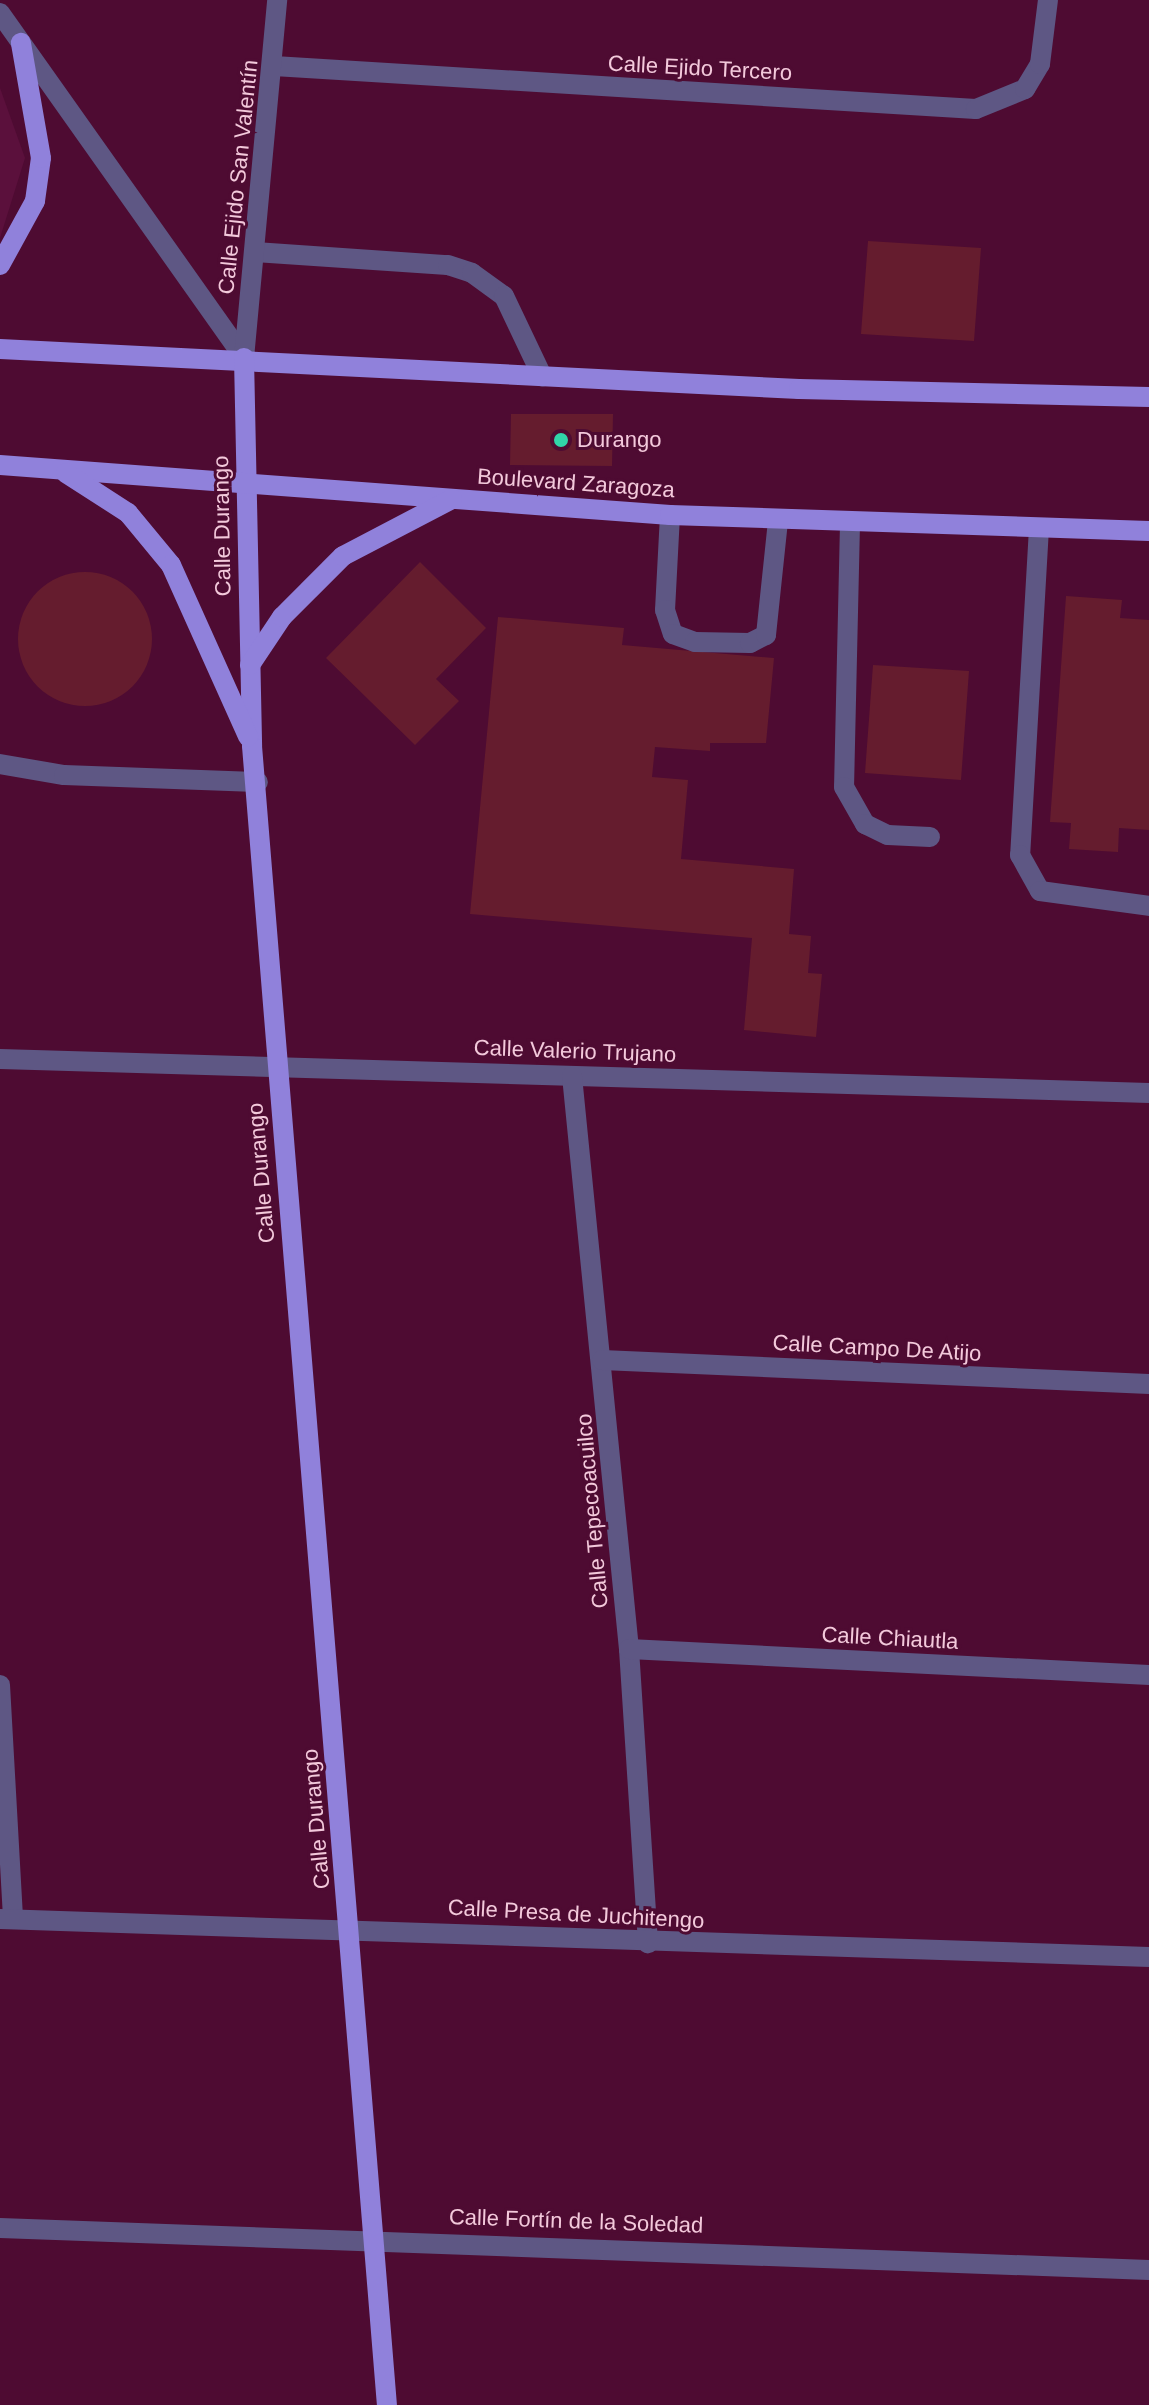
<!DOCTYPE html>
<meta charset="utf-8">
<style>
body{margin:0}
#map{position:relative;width:1149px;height:2405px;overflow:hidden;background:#4e0b32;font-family:Helvetica,sans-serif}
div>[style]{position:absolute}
.built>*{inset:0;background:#5b103c}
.building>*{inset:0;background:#651c2e}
.round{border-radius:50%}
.minor>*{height:20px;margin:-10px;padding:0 10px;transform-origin:10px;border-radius:10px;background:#5e5784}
.major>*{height:20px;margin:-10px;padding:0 10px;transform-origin:10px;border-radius:10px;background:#9081db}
.dots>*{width:22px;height:22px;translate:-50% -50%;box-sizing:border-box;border:4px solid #4e0b32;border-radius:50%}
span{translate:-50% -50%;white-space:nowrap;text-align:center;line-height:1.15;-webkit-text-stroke:6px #4e0b32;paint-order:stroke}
.street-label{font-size:22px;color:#f3c9db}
.poi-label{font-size:22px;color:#f3c9db}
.left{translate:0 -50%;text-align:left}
</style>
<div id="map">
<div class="built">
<i style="clip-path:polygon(0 88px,25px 158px,0 238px)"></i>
</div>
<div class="building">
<i style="clip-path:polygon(868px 241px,981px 248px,974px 341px,861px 334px)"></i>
<i style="clip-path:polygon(511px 414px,613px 414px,612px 466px,510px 465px)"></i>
<i style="clip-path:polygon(420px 562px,486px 628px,436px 679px,459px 701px,415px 745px,326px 658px)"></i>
<i class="round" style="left:18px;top:572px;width:134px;height:134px"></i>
<i style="clip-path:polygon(1066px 596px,1122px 600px,1120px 618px,1149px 620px,1149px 830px,1119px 828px,1118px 852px,1069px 849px,1071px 823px,1050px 822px)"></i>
<i style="clip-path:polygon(498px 617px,624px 628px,622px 645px,774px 658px,766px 743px,710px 743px,710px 751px,655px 747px,652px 777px,688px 780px,681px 859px,794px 869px,789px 934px,811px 936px,808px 973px,822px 974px,816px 1037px,744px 1030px,752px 938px,470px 914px)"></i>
<i style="clip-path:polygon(873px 665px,969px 671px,961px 780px,865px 773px)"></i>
</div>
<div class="minor">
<i style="left:0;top:13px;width:423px;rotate:54.7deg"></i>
<i style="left:274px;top:66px;width:703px;rotate:3.51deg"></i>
<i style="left:976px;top:109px;width:53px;rotate:-22.2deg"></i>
<i style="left:1025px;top:89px;width:29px;rotate:-59deg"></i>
<i style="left:1040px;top:64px;width:64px;rotate:-82.9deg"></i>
<i style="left:255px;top:252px;width:193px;rotate:3.9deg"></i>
<i style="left:448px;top:265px;width:25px;rotate:18deg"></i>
<i style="left:472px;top:273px;width:39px;rotate:36deg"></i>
<i style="left:504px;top:296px;width:89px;rotate:64.6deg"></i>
<i style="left:244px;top:358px;width:360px;rotate:-84.7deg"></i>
<i style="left:670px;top:515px;width:95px;rotate:93deg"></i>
<i style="left:665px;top:610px;width:25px;rotate:72deg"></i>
<i style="left:673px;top:634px;width:23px;rotate:20deg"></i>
<i style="left:695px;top:642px;width:55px;rotate:1deg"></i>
<i style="left:750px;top:643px;width:18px;rotate:-27deg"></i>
<i style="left:766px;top:635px;width:116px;rotate:-84deg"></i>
<i style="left:850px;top:524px;width:263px;rotate:91.3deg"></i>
<i style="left:844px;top:787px;width:43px;rotate:60.4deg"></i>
<i style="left:865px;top:824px;width:25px;rotate:26deg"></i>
<i style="left:888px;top:835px;width:42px;rotate:2.7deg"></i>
<i style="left:1039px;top:528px;width:328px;rotate:93.3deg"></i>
<i style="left:1020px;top:855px;width:41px;rotate:60.9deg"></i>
<i style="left:1040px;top:891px;width:110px;rotate:7.8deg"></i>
<i style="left:0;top:764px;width:65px;rotate:9.8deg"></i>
<i style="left:64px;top:775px;width:194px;rotate:2.1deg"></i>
<i style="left:0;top:1059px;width:1150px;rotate:1.69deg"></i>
<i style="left:572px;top:1076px;width:576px;rotate:84.32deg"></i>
<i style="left:629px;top:1649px;width:295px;rotate:86.3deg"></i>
<i style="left:602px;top:1360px;width:548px;rotate:2.51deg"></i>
<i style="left:629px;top:1649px;width:521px;rotate:2.86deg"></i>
<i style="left:0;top:1685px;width:234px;rotate:86.8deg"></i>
<i style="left:0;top:1919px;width:1150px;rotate:1.89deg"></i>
<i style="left:0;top:2228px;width:1150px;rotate:2.09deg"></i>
</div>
<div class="major">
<i style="left:0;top:265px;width:73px;rotate:-61.3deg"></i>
<i style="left:35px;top:201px;width:43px;rotate:-82.1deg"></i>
<i style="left:41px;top:158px;width:117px;rotate:-99.9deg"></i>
<i style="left:0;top:349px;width:800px;rotate:2.87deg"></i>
<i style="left:799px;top:389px;width:350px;rotate:1.3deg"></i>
<i style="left:244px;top:358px;width:388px;rotate:88.8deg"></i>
<i style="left:252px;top:746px;width:1664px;rotate:85.35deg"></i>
<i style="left:0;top:465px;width:672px;rotate:4.27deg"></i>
<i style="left:670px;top:515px;width:479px;rotate:1.9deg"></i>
<i style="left:66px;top:473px;width:74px;rotate:32.8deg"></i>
<i style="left:128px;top:513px;width:67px;rotate:50.4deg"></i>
<i style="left:171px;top:565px;width:188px;rotate:65.8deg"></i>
<i style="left:250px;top:665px;width:58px;rotate:-56.3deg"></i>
<i style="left:282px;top:617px;width:86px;rotate:-45deg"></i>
<i style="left:343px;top:556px;width:123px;rotate:-27.6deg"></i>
</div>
<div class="dots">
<i style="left:561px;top:440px;background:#31d4a9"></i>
</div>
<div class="street-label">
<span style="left:700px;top:68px;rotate:3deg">Calle Ejido Tercero</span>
<span style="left:238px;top:177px;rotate:-84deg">Calle Ejido San Valentín</span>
<span style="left:576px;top:483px;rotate:4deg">Boulevard Zaragoza</span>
<span style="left:222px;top:526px;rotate:-91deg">Calle Durango</span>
<span style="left:575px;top:1051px;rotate:2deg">Calle Valerio Trujano</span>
<span style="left:261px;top:1173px;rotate:-95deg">Calle Durango</span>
<span style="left:877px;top:1348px;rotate:3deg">Calle Campo De Atijo</span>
<span style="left:592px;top:1511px;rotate:-95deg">Calle Tepecoacuilco</span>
<span style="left:890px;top:1638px;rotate:3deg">Calle Chiautla</span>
<span style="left:316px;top:1819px;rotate:-95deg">Calle Durango</span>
<span style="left:576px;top:1914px;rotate:3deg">Calle Presa de Juchitengo</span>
<span style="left:576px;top:2221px;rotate:2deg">Calle Fortín de la Soledad</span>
</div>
<div class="poi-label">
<span class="left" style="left:577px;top:440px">Durango</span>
</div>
</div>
